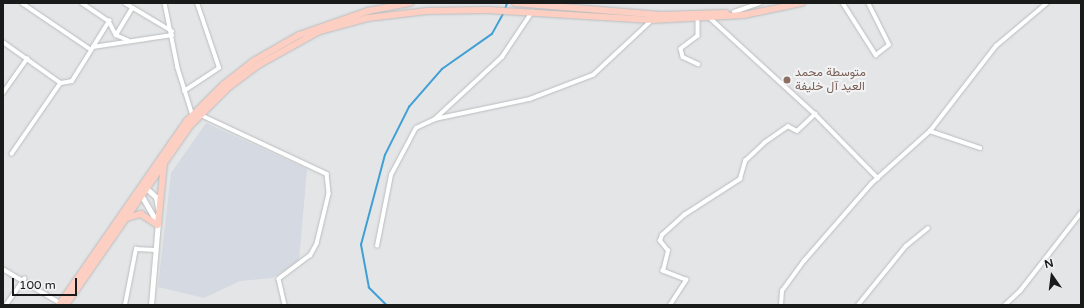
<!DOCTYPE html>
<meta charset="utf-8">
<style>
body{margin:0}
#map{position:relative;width:1084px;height:308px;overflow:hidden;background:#e4e5e7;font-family:"Varela Round",Vazirmatn,sans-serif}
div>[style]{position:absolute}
.built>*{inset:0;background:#d4d9e2}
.stream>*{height:1.5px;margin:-0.75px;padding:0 0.75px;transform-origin:0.75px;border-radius:0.75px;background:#409fd5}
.roads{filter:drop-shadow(0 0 1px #babcbd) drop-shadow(0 0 1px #babcbd)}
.minor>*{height:3.5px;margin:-1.75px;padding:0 1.75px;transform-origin:1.75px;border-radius:1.75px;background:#fff}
.secondary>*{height:5px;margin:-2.5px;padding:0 2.5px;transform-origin:2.5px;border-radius:2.5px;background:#fff}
.primary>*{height:5.5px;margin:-2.75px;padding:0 2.75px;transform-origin:2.75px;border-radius:2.75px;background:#fdcfc3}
.dots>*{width:11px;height:11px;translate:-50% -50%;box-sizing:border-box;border:2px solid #f1f2f4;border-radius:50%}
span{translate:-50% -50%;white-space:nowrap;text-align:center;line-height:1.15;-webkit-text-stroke:4px #f1f2f4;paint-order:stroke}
.education-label{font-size:12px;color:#785e54}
.left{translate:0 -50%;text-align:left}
.frame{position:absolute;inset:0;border:4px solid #191a1a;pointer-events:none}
.north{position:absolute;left:1032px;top:256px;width:40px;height:40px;-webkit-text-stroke:3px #f1f2f4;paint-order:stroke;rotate:346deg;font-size:11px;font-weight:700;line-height:16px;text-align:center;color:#191a1a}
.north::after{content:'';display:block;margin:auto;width:14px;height:18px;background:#191a1a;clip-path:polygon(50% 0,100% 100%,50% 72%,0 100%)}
.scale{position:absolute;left:12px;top:278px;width:65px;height:18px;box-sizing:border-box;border:2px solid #191a1a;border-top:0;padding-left:5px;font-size:12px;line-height:14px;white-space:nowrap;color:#191a1a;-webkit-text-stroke:3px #f1f2f4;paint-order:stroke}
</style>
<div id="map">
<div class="built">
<i style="clip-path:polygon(206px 123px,307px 169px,299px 261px,272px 278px,240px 281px,204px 298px,158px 287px,171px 173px)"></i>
</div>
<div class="stream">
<i style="left:505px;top:10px;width:7px;rotate:-74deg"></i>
<i style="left:386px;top:305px;width:24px;rotate:-135deg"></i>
<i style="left:369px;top:288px;width:44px;rotate:-100.5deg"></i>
<i style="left:361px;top:245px;width:93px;rotate:-75.1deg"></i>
<i style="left:385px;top:155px;width:54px;rotate:-63.4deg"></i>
<i style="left:409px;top:107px;width:50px;rotate:-49deg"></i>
<i style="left:442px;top:69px;width:61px;rotate:-35deg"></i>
<i style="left:492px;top:34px;width:23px;rotate:-61deg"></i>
</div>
<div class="roads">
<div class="minor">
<i style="left:22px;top:3px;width:82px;rotate:34.1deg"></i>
<i style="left:82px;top:3px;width:32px;rotate:34deg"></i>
<i style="left:109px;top:21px;width:16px;rotate:63deg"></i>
<i style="left:116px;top:35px;width:13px;rotate:23deg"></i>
<i style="left:125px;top:3px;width:55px;rotate:30.8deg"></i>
<i style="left:165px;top:3px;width:66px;rotate:78.7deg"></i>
<i style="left:178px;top:68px;width:50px;rotate:72.6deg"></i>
<i style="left:843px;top:3px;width:62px;rotate:57.6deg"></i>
<i style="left:876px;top:55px;width:16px;rotate:-38deg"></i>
<i style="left:889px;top:45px;width:47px;rotate:-116.6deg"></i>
<i style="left:734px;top:12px;width:28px;rotate:-19deg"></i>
<i style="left:708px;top:16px;width:145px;rotate:42.5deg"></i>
<i style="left:815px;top:114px;width:90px;rotate:45.5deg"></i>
<i style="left:698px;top:19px;width:17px;rotate:90deg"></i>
<i style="left:698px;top:36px;width:21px;rotate:143deg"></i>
<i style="left:681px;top:49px;width:8px;rotate:76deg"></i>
<i style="left:683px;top:57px;width:17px;rotate:25deg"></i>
<i style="left:116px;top:35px;width:31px;rotate:-59deg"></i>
<i style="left:3px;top:42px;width:71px;rotate:35.3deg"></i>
<i style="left:61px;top:83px;width:86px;rotate:124.6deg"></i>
<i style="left:93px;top:47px;width:31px;rotate:-58deg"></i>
<i style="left:61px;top:83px;width:11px;rotate:-10deg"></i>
<i style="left:72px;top:81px;width:40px;rotate:-58deg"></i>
<i style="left:93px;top:47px;width:80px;rotate:-8.6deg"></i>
<i style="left:184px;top:91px;width:42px;rotate:-33.3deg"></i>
<i style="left:219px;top:68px;width:69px;rotate:-108.7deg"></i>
<i style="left:3px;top:93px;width:42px;rotate:-54.8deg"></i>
<i style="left:201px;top:115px;width:139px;rotate:25.1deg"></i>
<i style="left:327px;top:174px;width:20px;rotate:84deg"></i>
<i style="left:329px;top:194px;width:51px;rotate:103.5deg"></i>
<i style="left:317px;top:244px;width:13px;rotate:119deg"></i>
<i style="left:311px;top:255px;width:40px;rotate:143deg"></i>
<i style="left:279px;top:279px;width:27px;rotate:77deg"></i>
<i style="left:436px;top:118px;width:90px;rotate:-42.7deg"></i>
<i style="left:502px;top:57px;width:54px;rotate:-56.3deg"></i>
<i style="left:930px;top:131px;width:108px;rotate:-52.2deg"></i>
<i style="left:996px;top:46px;width:67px;rotate:-40.1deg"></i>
<i style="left:377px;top:246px;width:72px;rotate:-78.8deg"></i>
<i style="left:391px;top:175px;width:53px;rotate:-62deg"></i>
<i style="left:416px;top:128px;width:21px;rotate:-25deg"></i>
<i style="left:435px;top:119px;width:97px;rotate:-11.9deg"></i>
<i style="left:530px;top:99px;width:67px;rotate:-20.9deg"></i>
<i style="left:593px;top:75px;width:81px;rotate:-43deg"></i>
<i style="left:3px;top:269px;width:66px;rotate:30.8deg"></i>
<i style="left:6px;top:305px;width:32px;rotate:-55deg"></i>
<i style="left:125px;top:305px;width:57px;rotate:-78.9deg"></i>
<i style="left:136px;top:249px;width:19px;rotate:3deg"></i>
<i style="left:670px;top:305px;width:30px;rotate:-57deg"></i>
<i style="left:686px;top:280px;width:25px;rotate:-159deg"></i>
<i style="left:663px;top:271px;width:21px;rotate:-76deg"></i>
<i style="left:668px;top:251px;width:13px;rotate:-129deg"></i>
<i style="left:660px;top:241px;width:6px;rotate:-72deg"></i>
<i style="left:662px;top:235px;width:30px;rotate:-42deg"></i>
<i style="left:684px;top:215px;width:67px;rotate:-32.7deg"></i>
<i style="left:740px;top:179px;width:19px;rotate:-74deg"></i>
<i style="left:745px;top:161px;width:26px;rotate:-43deg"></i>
<i style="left:764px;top:143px;width:29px;rotate:-35deg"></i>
<i style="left:788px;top:126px;width:10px;rotate:29deg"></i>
<i style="left:797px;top:131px;width:25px;rotate:-43deg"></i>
<i style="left:781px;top:305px;width:14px;rotate:-86deg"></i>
<i style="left:782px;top:291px;width:37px;rotate:-54deg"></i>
<i style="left:804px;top:261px;width:103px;rotate:-48.9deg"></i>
<i style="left:872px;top:183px;width:78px;rotate:-41.9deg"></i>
<i style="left:930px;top:131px;width:53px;rotate:18.8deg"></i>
<i style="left:858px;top:305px;width:76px;rotate:-50.9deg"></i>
<i style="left:906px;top:246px;width:28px;rotate:-39deg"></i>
<i style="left:1005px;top:305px;width:21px;rotate:-43deg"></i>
<i style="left:1020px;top:291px;width:99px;rotate:-52deg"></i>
</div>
<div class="secondary">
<i style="left:144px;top:186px;width:16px;rotate:43deg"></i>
<i style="left:156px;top:197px;width:11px;rotate:80deg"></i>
<i style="left:140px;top:193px;width:36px;rotate:60deg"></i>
<i style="left:151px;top:305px;width:83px;rotate:-85.2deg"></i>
</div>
<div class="primary">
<i style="left:515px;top:3px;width:146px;rotate:4.7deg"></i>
<i style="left:661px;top:15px;width:65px;rotate:-1.8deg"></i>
<i style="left:127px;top:218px;width:15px;rotate:-16deg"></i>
<i style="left:141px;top:214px;width:20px;rotate:33deg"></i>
<i style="left:158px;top:225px;width:62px;rotate:-84.5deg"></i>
<i style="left:59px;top:305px;width:224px;rotate:-55.2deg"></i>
<i style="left:187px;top:121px;width:51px;rotate:-45deg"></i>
<i style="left:223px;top:85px;width:37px;rotate:-38deg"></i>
<i style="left:252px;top:62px;width:54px;rotate:-29.9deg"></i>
<i style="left:299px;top:35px;width:73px;rotate:-19.2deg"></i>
<i style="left:368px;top:11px;width:43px;rotate:-10.8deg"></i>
<i style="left:66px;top:305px;width:218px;rotate:-55.3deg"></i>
<i style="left:190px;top:126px;width:54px;rotate:-45deg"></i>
<i style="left:228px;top:88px;width:36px;rotate:-37deg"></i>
<i style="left:257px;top:66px;width:72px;rotate:-29.1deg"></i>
<i style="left:320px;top:31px;width:50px;rotate:-15.2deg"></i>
<i style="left:368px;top:18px;width:59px;rotate:-6.8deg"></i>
<i style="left:427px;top:11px;width:61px;rotate:-0.9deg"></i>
<i style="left:488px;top:10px;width:164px;rotate:3.5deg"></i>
<i style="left:652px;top:20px;width:92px;rotate:-3.1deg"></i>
<i style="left:744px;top:15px;width:59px;rotate:-11.7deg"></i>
</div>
</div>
<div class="dots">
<i style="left:787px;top:80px;background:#8d6e63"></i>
</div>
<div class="education-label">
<span class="left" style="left:795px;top:80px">متوسطة محمد<br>العيد آل خليفة</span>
</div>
<div class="frame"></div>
<div class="north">N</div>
<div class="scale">100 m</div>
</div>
